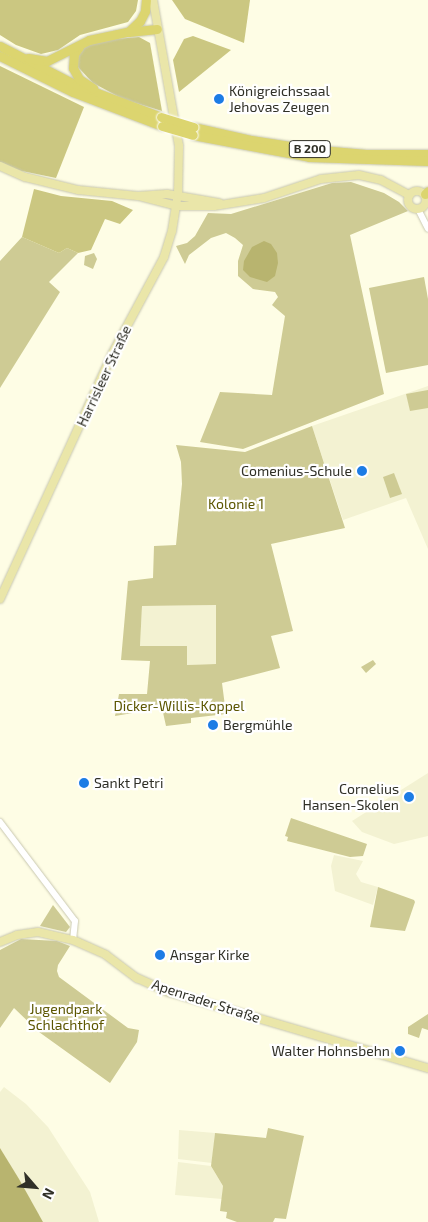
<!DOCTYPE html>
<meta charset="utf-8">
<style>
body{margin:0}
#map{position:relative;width:428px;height:1222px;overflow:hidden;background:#fefde5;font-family:"Exo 2",sans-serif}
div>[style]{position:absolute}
.built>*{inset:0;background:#f3f2d2}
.green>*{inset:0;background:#cecb94}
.forest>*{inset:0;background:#cbc781}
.water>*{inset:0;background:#b8b46f}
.roads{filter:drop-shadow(0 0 1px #c9c8b1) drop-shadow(0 0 1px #c9c8b1)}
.minor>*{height:6px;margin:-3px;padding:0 3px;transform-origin:3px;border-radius:3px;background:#fff}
.major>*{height:8px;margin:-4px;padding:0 4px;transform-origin:4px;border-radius:4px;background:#eae6a9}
.major>.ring{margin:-4px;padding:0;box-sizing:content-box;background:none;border:8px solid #eae6a9;border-radius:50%}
.highway>*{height:9px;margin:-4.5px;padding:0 4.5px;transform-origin:4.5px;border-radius:4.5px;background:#dcd56f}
.bridges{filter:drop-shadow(0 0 1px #fff) drop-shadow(0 0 1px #fff)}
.highway-bridge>*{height:9px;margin:-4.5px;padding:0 4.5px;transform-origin:4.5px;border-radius:4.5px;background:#dcd56f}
.dots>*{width:14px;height:14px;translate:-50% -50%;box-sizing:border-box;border:2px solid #fff;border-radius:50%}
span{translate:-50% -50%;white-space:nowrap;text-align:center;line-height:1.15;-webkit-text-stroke:4.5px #fff;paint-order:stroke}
.shield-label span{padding:1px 4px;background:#fff;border:1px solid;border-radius:4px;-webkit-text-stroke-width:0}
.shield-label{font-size:12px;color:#303027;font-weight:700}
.poi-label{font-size:14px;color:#303027}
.left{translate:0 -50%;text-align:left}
.right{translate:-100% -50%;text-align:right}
.street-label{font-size:14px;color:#303027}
.park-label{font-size:14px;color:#5c5600}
.north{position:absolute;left:10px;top:1162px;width:50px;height:50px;-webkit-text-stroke:4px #fff;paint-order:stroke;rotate:117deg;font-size:14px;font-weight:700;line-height:20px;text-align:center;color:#303027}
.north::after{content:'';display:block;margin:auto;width:18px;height:22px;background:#303027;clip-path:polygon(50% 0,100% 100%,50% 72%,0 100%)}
</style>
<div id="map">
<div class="built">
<i style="clip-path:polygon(428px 386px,428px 549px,406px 498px,343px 520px,312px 426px)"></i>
<i style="clip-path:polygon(216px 605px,216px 664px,187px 665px,186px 646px,140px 646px,142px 606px)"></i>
<i style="clip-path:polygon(428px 773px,428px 836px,394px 844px,362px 832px,352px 821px)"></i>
<i style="clip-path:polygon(334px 855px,363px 861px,356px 874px,361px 882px,378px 887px,373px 905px,335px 891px,331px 866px)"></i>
<i style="clip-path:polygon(4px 1087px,26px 1104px,48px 1127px,90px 1192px,99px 1222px,43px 1222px,0 1148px,0 1092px)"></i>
<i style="clip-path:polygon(179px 1130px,215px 1133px,212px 1163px,178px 1159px)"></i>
<i style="clip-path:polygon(178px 1162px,211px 1166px,223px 1186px,222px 1199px,175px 1195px)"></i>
</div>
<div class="green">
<i style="clip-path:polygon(351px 182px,384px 193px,399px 202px,408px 211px,350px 235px,384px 394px,243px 449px,200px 442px,220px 392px,272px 395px,285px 316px,272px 305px,278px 297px,275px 292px,253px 289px,238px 276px,238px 261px,243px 245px,235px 238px,226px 233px,211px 238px,189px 255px,185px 264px,176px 246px,187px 243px,195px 236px,208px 213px,231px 214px,332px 183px)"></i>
<i style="clip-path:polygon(22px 237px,59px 253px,67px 248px,78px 253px,49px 282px,60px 292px,0 388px,0 261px)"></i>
<i style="clip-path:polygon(94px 253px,97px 259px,93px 269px,84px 265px,85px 256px)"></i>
<i style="clip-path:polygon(424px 277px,428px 299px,428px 365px,386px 373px,369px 288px)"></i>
<i style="clip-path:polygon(428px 390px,428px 408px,410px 411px,406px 394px)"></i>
<i style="clip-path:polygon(evenodd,312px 426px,345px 528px,271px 544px,293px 631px,271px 636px,280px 668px,222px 683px,226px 714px,191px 718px,191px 723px,166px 726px,162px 708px,115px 716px,119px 694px,147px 694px,150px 661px,121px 660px,128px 581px,153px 578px,154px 546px,176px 545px,182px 484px,181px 462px,176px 445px,245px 452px,312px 426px,216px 605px,216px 664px,187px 665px,187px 646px,140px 646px,142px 606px,216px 605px)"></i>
<i style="clip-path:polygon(394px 473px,402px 494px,390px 498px,383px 477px)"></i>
<i style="clip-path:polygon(373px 660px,376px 664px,366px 673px,361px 667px)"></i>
<i style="clip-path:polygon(291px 818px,367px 844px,363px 856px,350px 857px,287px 841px,288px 837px,285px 836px)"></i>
<i style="clip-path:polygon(378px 887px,414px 900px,415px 902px,405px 931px,370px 927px)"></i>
<i style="clip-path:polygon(53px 905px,70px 927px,66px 932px,40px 926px)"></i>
<i style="clip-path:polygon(21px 939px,57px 941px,70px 946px,58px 965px,57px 971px,59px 977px,128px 1028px,139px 1030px,137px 1042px,110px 1083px,39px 1032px,14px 1008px,0 1028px,0 950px)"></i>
<i style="clip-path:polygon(428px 1014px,428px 1030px,422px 1028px,419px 1038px,408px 1034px,408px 1027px)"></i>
<i style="clip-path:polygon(268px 1128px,304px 1136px,286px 1219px,275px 1218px,273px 1222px,237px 1222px,226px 1218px,227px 1212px,220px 1211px,223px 1186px,211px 1166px,215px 1133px,266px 1138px)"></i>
</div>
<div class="forest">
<i style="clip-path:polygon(0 0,138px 0,136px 11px,128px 22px,80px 35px,58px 50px,41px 54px,16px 45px,0 35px)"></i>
<i style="clip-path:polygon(172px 0,250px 0,244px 43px,185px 19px)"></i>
<i style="clip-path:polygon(193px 36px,231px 50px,179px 92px,173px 60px,184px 39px)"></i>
<i style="clip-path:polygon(139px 37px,150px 43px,162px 111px,123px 99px,93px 83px,76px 65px,77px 55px,87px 44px,104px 40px)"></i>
<i style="clip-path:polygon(0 66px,84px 107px,56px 178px,12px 169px,0 162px)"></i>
<i style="clip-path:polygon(34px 189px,61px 196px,112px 201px,133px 210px,120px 224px,105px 219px,91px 250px,78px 253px,67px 248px,59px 253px,22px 237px)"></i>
</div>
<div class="water">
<i style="clip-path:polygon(264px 241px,271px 244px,277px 253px,278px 263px,275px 276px,267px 282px,250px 277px,243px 270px,244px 261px,252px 247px)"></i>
<i style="clip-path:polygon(0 1148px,19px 1179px,43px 1222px,0 1222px)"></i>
</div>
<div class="roads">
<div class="minor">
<i style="left:418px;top:209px;width:22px;rotate:63deg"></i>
<i style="left:0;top:822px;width:124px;rotate:52.9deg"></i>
<i style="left:75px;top:921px;width:19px;rotate:96deg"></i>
</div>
<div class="major">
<i style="left:0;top:166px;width:27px;rotate:24deg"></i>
<i style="left:25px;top:177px;width:55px;rotate:13.8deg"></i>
<i style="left:78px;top:190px;width:60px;rotate:5.7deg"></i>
<i style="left:138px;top:196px;width:29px;rotate:-4deg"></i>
<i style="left:167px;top:194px;width:53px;rotate:9.8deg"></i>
<i class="ring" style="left:408px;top:191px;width:10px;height:10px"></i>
<i style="left:138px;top:196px;width:40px;rotate:14.4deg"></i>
<i style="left:177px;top:206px;width:37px"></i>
<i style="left:214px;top:206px;width:51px;rotate:-9.1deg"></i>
<i style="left:264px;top:198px;width:60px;rotate:-18.4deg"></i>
<i style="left:321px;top:179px;width:38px;rotate:-6deg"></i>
<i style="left:359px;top:175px;width:23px;rotate:13deg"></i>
<i style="left:381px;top:180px;width:32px;rotate:28deg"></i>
<i style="left:0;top:599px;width:269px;rotate:-65.4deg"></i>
<i style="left:112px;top:354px;width:110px;rotate:-61.8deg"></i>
<i style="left:164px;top:257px;width:27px;rotate:-73deg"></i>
<i style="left:172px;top:231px;width:36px;rotate:-81deg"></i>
<i style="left:178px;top:195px;width:49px;rotate:-88.8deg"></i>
<i style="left:179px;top:146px;width:148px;rotate:-100.1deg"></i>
<i style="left:0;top:942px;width:18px;rotate:-22deg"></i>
<i style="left:17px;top:935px;width:21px;rotate:-8deg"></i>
<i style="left:38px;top:932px;width:36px;rotate:13deg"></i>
<i style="left:73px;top:940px;width:36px;rotate:24deg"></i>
<i style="left:106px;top:955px;width:39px;rotate:37deg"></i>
<i style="left:137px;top:978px;width:35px;rotate:24deg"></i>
<i style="left:169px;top:992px;width:270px;rotate:16.4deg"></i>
</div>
<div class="highway">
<i style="left:128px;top:32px;width:16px;rotate:-43deg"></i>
<i style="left:140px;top:21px;width:11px;rotate:-63deg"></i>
<i style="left:145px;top:11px;width:11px;rotate:-85deg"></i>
<i style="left:0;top:46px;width:85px;rotate:27.2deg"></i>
<i style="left:76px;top:85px;width:91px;rotate:20.6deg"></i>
<i style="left:79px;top:47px;width:9px;rotate:126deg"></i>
<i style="left:74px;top:54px;width:14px;rotate:94deg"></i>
<i style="left:73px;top:68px;width:13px;rotate:61deg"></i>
<i style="left:79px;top:79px;width:17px;rotate:33deg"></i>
<i style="left:0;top:56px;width:81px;rotate:26.3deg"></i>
<i style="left:73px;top:92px;width:95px;rotate:20.9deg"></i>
<i style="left:28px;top:58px;width:19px;rotate:9deg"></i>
<i style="left:47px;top:61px;width:47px;rotate:-26.6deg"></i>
<i style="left:89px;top:40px;width:40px;rotate:-12deg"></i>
<i style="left:128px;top:32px;width:29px;rotate:-6deg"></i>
<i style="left:193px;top:127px;width:59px;rotate:12.6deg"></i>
<i style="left:251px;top:140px;width:59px;rotate:8.8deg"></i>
<i style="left:309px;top:149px;width:57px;rotate:5deg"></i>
<i style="left:366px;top:154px;width:62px"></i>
<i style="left:193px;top:135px;width:118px;rotate:10.7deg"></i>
<i style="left:309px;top:157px;width:119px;rotate:1.9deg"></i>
<i style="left:425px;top:194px;width:4px;rotate:-45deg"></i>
</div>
</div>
<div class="bridges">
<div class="highway-bridge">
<i style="left:161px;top:117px;width:34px;rotate:17deg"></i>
<i style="left:162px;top:126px;width:32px;rotate:16deg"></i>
</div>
</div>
<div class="dots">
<i style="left:219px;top:99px;background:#1c7ce5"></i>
<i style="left:362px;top:471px;background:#1c7ce5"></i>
<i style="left:213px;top:725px;background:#1c7ce5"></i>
<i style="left:84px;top:783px;background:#1c7ce5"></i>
<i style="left:409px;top:797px;background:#1c7ce5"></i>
<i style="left:160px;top:955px;background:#1c7ce5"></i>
<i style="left:400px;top:1051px;background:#1c7ce5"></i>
</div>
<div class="shield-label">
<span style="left:310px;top:149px">B 200</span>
</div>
<div class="poi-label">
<span class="left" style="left:229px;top:99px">Königreichssaal<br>Jehovas Zeugen</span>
<span class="right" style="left:352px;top:471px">Comenius-Schule</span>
<span class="left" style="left:223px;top:725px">Bergmühle</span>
<span class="left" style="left:94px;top:783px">Sankt Petri</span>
<span class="right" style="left:399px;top:797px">Cornelius<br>Hansen-Skolen</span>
<span class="left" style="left:170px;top:955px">Ansgar Kirke</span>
<span class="right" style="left:390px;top:1051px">Walter Hohnsbehn</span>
</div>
<div class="street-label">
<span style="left:104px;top:376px;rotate:-65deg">Harrisleer Straße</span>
<span style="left:206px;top:1001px;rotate:18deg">Apenrader Straße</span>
</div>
<div class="park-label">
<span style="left:236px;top:504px">Kolonie 1</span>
<span style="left:179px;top:706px">Dicker-Willis-Koppel</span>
<span style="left:66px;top:1017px">Jugendpark<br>Schlachthof</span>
</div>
<div class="north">N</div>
</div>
